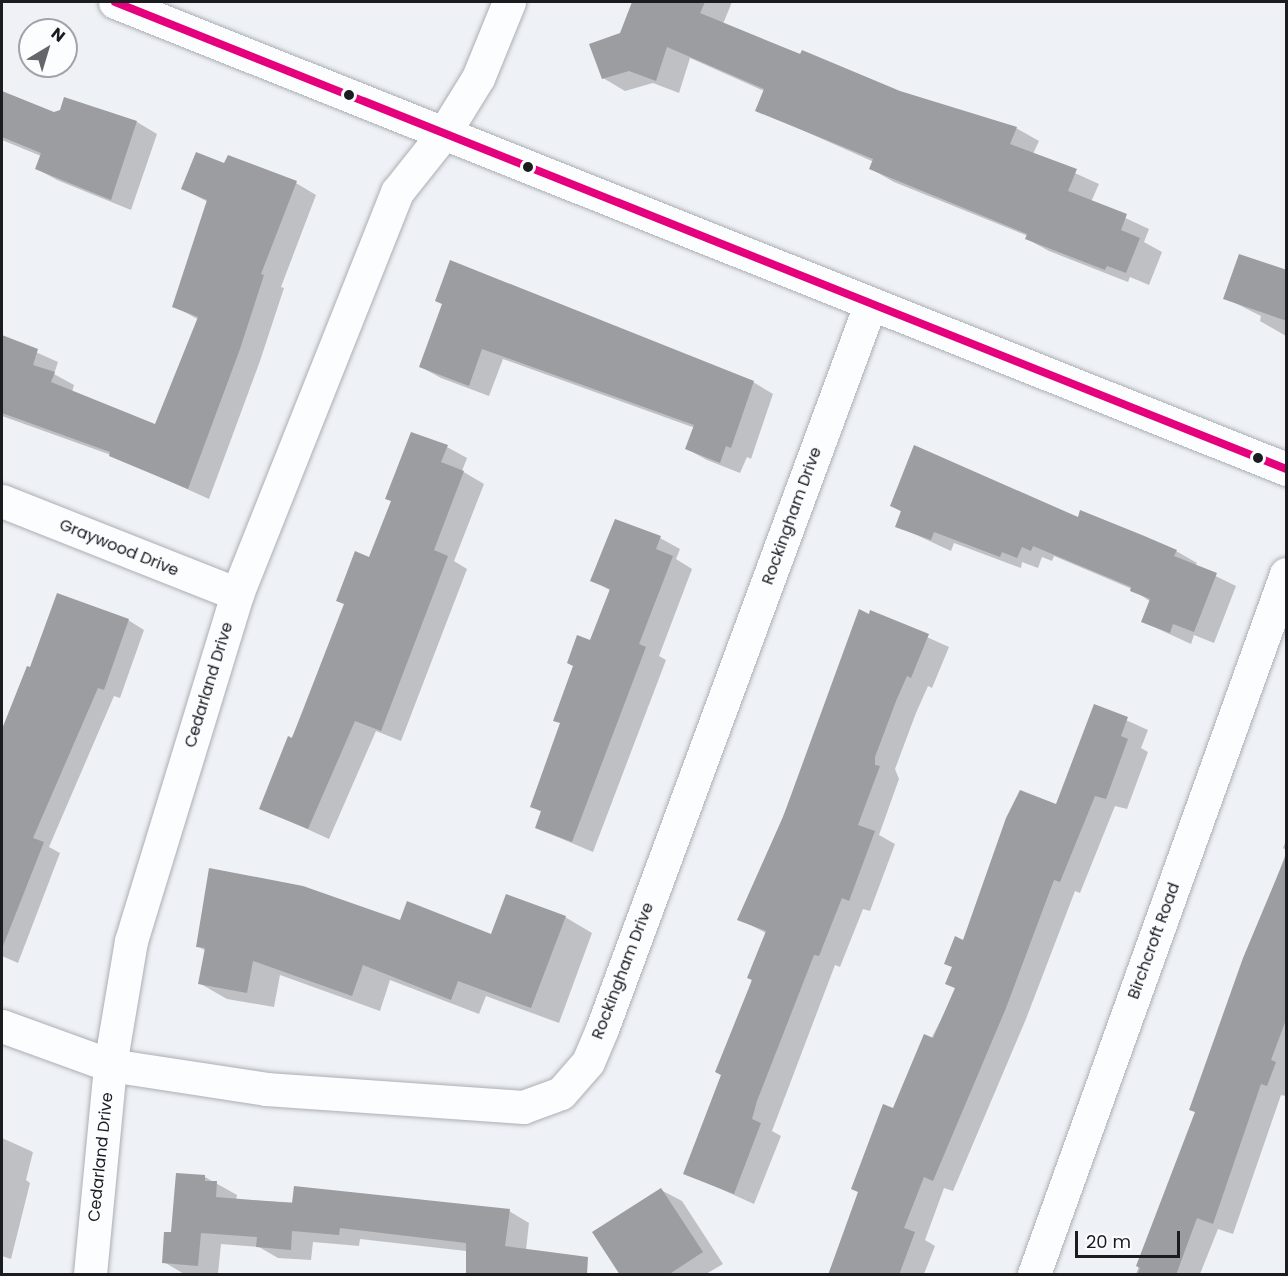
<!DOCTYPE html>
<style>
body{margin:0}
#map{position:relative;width:1288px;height:1276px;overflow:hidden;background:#eef1f6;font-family:Poppins,sans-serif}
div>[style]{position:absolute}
.shadow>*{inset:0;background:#0003}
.building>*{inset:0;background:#9c9da1}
.roads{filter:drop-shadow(0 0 2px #acaeb2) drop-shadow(0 0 2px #acaeb2)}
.minor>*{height:33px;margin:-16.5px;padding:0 16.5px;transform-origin:16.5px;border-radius:16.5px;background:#fcfdfe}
.bus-1>*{height:8px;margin:-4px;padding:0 4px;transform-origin:4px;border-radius:4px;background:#e5007d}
.dots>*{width:16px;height:16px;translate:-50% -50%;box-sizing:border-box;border:3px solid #fcfdff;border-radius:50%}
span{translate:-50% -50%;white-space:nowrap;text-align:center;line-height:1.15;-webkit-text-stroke:6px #fcfdff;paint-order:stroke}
.street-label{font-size:16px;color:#1a1c1f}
.frame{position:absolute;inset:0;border:3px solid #1a1c1f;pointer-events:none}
.north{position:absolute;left:18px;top:18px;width:60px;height:60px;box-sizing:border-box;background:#fcfdff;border:2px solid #a2a3a5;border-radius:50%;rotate:38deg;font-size:16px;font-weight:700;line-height:24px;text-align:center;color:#1a1c1f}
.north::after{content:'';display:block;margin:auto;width:21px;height:27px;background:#64676a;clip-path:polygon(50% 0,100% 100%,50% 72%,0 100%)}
.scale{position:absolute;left:1075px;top:1231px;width:105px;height:27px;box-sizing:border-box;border:3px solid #1a1c1f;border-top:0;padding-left:8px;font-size:18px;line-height:21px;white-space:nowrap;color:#1a1c1f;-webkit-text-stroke:4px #fcfdff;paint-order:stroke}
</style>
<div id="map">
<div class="shadow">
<i style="clip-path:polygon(634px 2px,732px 2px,723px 24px,900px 93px,1016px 128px,1039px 141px,1033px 154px,1099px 184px,1091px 202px,1149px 229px,1144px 242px,1162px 252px,1149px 285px,1130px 277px,1128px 282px,1049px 251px,1027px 239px,1028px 236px,894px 182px,871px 169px,874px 162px,757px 110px,764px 91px,690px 58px,679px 93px,653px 83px,625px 91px,603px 78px)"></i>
<i style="clip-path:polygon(2px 92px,54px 113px,137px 122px,157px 134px,131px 210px,57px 180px,37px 169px,41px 156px,2px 140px)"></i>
<i style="clip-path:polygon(225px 165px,296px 183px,316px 195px,281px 287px,284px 288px,260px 361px,209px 499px,111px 455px,2px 416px,2px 337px,58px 362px,54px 374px,74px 385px,72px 392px,156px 426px,199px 320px,174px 306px,208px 202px,183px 189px)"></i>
<i style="clip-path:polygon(1286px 272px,1286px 336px,1260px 321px,1261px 316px,1225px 298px)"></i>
<i style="clip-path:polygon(444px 304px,753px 382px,773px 394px,751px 459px,747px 457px,740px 473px,707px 460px,687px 449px,695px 428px,503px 359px,489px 396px,441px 378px,421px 367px)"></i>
<i style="clip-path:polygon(447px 447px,467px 458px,462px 471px,484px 484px,454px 561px,467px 569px,401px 741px,376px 731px,329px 839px,261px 808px,370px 559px)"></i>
<i style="clip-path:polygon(892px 506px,1078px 519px,1176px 551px,1197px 563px,1195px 566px,1236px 586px,1214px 643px,1194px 635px,1191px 644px,1143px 622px,1151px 602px,1132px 589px,1054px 556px,1052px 561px,1042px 557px,1038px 568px,1022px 562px,1021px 568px,954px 543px,951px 551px,897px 526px,902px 512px)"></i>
<i style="clip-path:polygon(660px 538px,680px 549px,676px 559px,692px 569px,659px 656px,666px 660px,593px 852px,536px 828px,542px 812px,531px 806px,611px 591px,592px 580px)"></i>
<i style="clip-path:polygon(871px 612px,949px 647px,932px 688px,928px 686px,916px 713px,895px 769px,899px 779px,879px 835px,895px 844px,870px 911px,863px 909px,840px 967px,835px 965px,772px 1131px,781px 1136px,754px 1204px,685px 1173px,723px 1075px,766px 933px,739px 919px)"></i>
<i style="clip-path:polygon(128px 620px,144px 630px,120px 698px,114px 696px,49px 847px,60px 853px,18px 963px,2px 956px,2px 733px,28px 668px)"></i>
<i style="clip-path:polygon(1095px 706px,1148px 730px,1141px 748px,1148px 752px,1127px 809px,1115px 806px,1080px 893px,1075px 891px,1026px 1019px,953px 1191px,944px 1188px,925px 1240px,935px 1246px,924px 1274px,830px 1274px,894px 1110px,957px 989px,947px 984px,964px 942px,1057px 806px)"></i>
<i style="clip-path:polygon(1286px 840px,1286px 850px,1283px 848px)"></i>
<i style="clip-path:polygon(1286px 853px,1286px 1096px,1281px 1095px,1233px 1234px,1218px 1229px,1200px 1274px,1136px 1274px,1197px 1113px,1191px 1109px)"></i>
<i style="clip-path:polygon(565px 917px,592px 933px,559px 1023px,486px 996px,479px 1014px,390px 980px,380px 1011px,280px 975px,274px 1007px,227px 999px,199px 983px,206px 951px,197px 946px,401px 922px,492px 936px)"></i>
<i style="clip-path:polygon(2px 1138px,33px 1152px,26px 1180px,30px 1183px,11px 1259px,2px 1256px)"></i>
<i style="clip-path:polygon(205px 1177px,237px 1195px,236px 1200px,509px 1211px,529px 1223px,526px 1250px,470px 1259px,466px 1251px,360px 1239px,359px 1246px,313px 1242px,311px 1260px,278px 1258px,259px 1247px,221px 1244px,218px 1274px,184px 1274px,164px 1262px,172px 1234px)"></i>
<i style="clip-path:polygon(661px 1190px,682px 1201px,723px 1264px,706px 1274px,622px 1274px)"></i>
</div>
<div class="building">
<i style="clip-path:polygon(632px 2px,705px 2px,700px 13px,800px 54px,802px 50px,900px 91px,1017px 127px,1010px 144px,1077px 169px,1068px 191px,1127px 214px,1121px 230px,1140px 238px,1126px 273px,1107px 266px,1105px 270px,1025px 239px,1027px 234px,869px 169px,873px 159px,755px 111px,764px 89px,667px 47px,656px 81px,629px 71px,602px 79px,589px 44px,620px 33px)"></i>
<i style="clip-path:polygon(2px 91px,54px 112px,60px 110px,64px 97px,137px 121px,111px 200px,35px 169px,41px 153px,2px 137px)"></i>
<i style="clip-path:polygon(196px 152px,224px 163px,228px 155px,297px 181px,261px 274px,264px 275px,240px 349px,188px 489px,109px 456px,110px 452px,2px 413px,2px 335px,38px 349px,33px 365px,55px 372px,51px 382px,155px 424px,198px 317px,172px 307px,207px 200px,181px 189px)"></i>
<i style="clip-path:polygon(1239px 254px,1287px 270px,1287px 321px,1223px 299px)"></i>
<i style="clip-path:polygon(450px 260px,754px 381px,731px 448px,726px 446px,720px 463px,685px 449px,694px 425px,482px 349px,469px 386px,419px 367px,442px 304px,435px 301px)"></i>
<i style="clip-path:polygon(411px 432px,448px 445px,441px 462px,464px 471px,434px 550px,448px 556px,381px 731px,355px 721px,308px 829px,259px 809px,288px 736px,292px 738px,344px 604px,336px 601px,355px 551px,369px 557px,391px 501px,385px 499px)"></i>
<i style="clip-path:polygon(914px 445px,1078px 517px,1080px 510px,1142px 535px,1177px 550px,1174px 556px,1217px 573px,1194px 632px,1173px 624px,1170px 633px,1141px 622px,1150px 599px,1130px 591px,1131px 587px,1033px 546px,1031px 551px,1022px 547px,1017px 558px,1002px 552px,1000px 557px,934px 532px,931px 540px,895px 527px,901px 511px,890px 506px)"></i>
<i style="clip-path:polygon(615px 519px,661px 536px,656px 549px,673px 556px,639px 644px,646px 647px,572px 842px,535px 828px,541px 811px,530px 807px,560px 723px,553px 721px,573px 666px,567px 663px,577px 635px,590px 640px,610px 589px,590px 581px)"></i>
<i style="clip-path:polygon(57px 593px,129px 619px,104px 690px,98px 688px,33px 838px,44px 842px,3px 946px,2px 729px,27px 666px,30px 667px)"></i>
<i style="clip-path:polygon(859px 609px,869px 614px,870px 610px,929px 634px,911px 678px,907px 676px,896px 701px,875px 757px,875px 765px,880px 766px,858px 825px,875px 831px,849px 901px,842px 898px,819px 956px,814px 955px,757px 1101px,752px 1119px,761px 1123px,734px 1194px,683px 1174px,721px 1075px,715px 1072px,752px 980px,747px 978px,766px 931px,737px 920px,783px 817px)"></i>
<i style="clip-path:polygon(1094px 704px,1128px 717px,1121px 736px,1128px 739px,1106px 799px,1095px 796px,1060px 882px,1054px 880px,1006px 1008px,933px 1181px,924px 1177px,904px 1228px,915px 1232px,899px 1275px,828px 1275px,858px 1192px,851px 1189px,883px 1104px,893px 1108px,924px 1034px,933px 1038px,955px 988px,945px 984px,952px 967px,944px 964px,955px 936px,963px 940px,1006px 818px,1020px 790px,1056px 804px)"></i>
<i style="clip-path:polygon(1287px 853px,1287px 1017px,1271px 1060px,1276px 1062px,1267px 1086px,1261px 1084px,1213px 1224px,1197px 1218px,1176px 1275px,1137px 1275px,1140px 1268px,1136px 1266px,1195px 1112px,1189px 1110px,1243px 958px)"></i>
<i style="clip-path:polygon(209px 868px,303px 886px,400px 920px,407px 901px,491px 934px,506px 894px,566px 916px,531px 1008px,458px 981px,451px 1000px,363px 965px,352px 996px,253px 961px,247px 993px,198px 984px,205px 948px,196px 947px)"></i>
<i style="clip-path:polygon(176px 1173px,205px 1175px,205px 1181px,217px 1181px,216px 1197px,292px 1203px,294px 1186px,510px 1209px,505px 1246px,588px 1257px,587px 1275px,466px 1275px,466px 1243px,340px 1228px,339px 1235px,292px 1231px,291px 1250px,256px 1247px,257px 1237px,201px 1233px,198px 1266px,162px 1263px,164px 1232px,171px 1232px)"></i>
<i style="clip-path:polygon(661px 1188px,703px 1252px,668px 1275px,620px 1275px,592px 1232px)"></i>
</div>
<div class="roads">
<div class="minor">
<i style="left:115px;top:2px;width:1261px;rotate:21.74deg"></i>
<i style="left:2px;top:501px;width:253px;rotate:21.6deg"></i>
<i style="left:2px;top:1026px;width:115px;rotate:19.9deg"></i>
<i style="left:110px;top:1065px;width:158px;rotate:8.7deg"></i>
<i style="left:266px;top:1089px;width:258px;rotate:4deg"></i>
<i style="left:523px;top:1107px;width:40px;rotate:-20.2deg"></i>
<i style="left:561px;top:1093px;width:41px;rotate:-48.9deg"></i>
<i style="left:588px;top:1062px;width:36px;rotate:-67deg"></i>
<i style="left:602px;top:1029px;width:772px;rotate:-69.69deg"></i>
<i style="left:90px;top:1274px;width:210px;rotate:-84.5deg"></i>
<i style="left:110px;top:1065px;width:126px;rotate:-80.4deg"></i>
<i style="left:131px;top:941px;width:363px;rotate:-73deg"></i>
<i style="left:237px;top:594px;width:433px;rotate:-68.3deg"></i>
<i style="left:397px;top:192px;width:75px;rotate:-51.5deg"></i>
<i style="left:444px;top:133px;width:65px;rotate:-58.3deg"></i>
<i style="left:478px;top:78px;width:82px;rotate:-67.8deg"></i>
<i style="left:1034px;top:1274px;width:744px;rotate:-70.2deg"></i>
</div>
</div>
<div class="bus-1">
<i style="left:115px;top:2px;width:1261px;rotate:21.74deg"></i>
</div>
<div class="dots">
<i style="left:349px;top:95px;background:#1a1c1f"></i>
<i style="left:528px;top:167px;background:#1a1c1f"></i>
<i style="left:1258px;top:458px;background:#1a1c1f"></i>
</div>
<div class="street-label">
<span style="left:792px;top:516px;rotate:-70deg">Rockingham Drive</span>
<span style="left:119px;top:548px;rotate:22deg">Graywood Drive</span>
<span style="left:209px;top:685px;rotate:-73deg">Cedarland Drive</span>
<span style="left:1154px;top:941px;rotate:-70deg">Birchcroft Road</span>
<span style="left:623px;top:971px;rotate:-69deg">Rockingham Drive</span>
<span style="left:101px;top:1157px;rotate:-84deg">Cedarland Drive</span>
</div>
<div class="frame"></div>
<div class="north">N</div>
<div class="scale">20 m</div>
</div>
